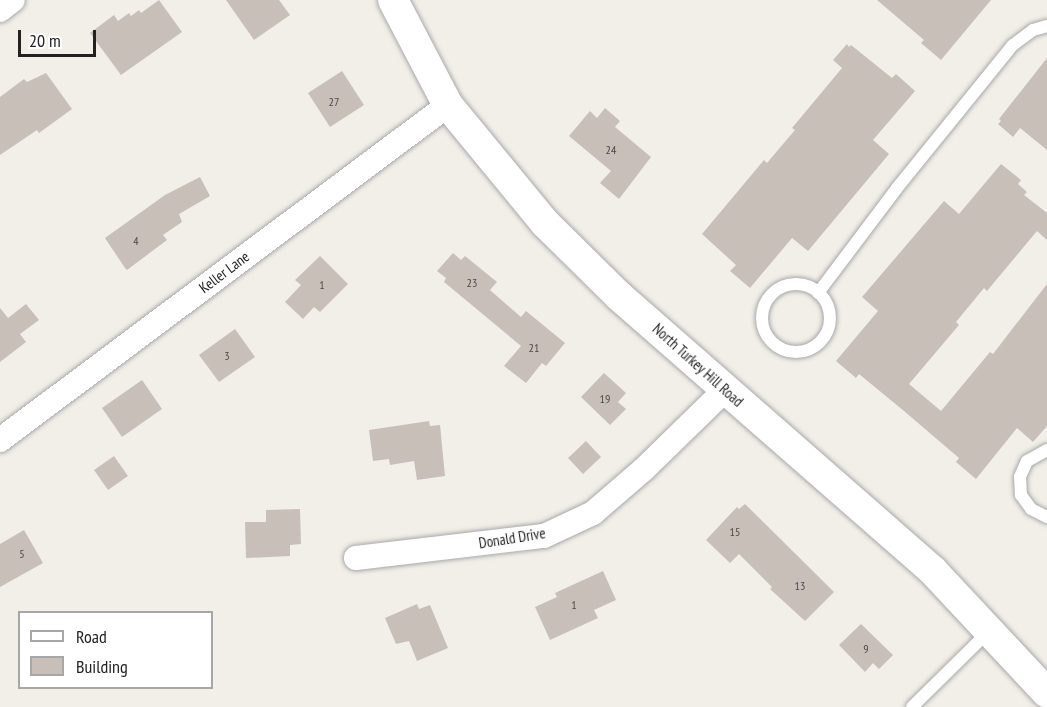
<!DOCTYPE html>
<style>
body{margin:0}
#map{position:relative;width:1047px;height:707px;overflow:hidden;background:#f2efe9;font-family:"PT Sans Narrow",sans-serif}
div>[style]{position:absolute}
.building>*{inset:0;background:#c7bfb8}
.roads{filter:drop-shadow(0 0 2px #a9a9a9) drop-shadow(0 0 2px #a9a9a9)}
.service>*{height:12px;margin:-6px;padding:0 6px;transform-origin:6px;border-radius:6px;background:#fff}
.service>.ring{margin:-6px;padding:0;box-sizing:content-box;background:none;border:12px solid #fff;border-radius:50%}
.minor>*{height:24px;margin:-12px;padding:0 12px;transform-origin:12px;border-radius:12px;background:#fff}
.tertiary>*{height:30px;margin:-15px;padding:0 15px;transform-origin:15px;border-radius:15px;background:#fff}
span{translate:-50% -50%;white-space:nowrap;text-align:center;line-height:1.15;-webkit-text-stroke:6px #fff;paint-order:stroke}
.number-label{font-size:12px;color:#4b4948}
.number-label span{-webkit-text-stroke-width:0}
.street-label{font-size:15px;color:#222}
.legend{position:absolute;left:18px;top:611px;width:195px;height:78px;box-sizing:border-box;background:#fff;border:2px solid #a7a7a7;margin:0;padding:8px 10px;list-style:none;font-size:18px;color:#222}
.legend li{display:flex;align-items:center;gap:12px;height:30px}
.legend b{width:30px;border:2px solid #a7a7a7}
.scale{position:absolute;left:18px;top:30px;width:78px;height:27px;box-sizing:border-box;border:3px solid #222;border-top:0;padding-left:8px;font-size:18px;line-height:21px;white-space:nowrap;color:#222;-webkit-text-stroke:4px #fff;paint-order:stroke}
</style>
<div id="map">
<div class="building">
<i style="clip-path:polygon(159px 0,182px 32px,121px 75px,90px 33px,114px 15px,118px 21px,129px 13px,131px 16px,139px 10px,141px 13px)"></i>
<i style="clip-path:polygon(226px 0,279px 0,290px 15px,254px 40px)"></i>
<i style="clip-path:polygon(877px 0,991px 0,941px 60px,921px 43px,924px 40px)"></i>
<i style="clip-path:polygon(847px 44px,849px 47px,851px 45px,892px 78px,896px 74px,915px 91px,873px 140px,889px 154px,808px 251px,792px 238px,750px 288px,730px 271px,736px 265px,702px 234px,764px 160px,767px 163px,795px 130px,792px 128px,842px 68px,833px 60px)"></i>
<i style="clip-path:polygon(1047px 58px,1047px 150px,1020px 128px,1013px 137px,998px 124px,1001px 121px,999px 119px)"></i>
<i style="clip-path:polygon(342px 71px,364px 105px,330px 127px,308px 93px)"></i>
<i style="clip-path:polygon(46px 73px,72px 109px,39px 133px,37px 130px,0 155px,0 97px,24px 79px,27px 82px)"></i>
<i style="clip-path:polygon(605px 108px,620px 121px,615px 127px,651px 157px,619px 199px,600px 183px,611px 171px,569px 136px,590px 111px,597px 118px)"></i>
<i style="clip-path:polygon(1001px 164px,1021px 180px,1018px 184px,1027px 192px,1024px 195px,1047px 213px,1047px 240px,1037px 231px,987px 291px,984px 288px,956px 322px,959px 325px,909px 384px,941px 411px,990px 352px,993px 354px,1047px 284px,1047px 426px,1033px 442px,1017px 428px,976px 479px,956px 462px,959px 458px,904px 411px,859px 374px,856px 378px,836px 361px,878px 311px,862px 297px,944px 201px,959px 214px)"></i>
<i style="clip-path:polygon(200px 177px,210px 196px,179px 214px,182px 222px,163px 235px,167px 240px,127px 270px,125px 268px,105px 238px,165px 195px)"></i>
<i style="clip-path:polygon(453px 253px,461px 260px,465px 256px,497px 282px,490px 290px,521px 317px,526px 311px,565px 343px,546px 366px,542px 363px,526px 383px,504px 366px,521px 346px,444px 282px,446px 278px,437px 271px)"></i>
<i style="clip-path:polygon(320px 256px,348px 284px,320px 312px,314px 307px,303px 319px,285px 302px,301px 285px,295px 280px)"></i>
<i style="clip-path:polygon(26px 304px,39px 320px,20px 334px,26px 342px,0 362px,0 308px,8px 318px)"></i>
<i style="clip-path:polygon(235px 329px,255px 357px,219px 382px,199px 355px)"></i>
<i style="clip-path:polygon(604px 373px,626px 393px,618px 402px,626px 409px,610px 425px,581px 397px)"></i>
<i style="clip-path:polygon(142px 380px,162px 409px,122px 437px,102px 408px)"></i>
<i style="clip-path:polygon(429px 421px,430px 426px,440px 425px,445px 476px,417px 480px,414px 461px,390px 465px,389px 459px,373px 461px,369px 430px)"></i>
<i style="clip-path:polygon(586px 441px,601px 457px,583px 474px,568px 458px)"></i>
<i style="clip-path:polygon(114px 456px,128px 476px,108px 490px,94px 470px)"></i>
<i style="clip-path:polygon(745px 504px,834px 592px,805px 621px,770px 589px,772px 587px,739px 554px,730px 563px,706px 540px,737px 507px,739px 509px)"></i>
<i style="clip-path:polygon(300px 509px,301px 544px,290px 545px,290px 556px,246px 558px,245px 522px,266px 522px,266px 510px)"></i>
<i style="clip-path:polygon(24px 530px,43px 563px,0 587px,0 544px)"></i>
<i style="clip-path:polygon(603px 571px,616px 600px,594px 610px,598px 618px,550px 640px,535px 607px,557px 597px,555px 593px)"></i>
<i style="clip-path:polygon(417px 604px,419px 609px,430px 605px,448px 648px,417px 661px,409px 641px,396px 644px,385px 618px)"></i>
<i style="clip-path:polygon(861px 624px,893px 655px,879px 669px,873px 663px,865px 672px,839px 645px)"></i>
</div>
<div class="roads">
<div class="service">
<i class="ring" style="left:762px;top:284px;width:56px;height:56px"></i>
<i style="left:818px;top:293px;width:131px;rotate:-53deg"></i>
<i style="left:897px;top:188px;width:184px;rotate:-51deg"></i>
<i style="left:1013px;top:45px;width:25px;rotate:-37deg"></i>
<i style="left:1033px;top:30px;width:15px;rotate:-16deg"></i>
<i style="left:1047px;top:450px;width:23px;rotate:151deg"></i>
<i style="left:1027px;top:461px;width:17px;rotate:114deg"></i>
<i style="left:1020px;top:477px;width:18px;rotate:87deg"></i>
<i style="left:1021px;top:495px;width:17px;rotate:54deg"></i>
<i style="left:1031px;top:509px;width:18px;rotate:27deg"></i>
<i style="left:912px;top:707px;width:108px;rotate:-44.6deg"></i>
</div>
<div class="minor">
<i style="left:0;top:10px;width:16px;rotate:-38deg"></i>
<i style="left:0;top:440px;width:559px;rotate:-36.79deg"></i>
<i style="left:356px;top:558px;width:189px;rotate:-6.7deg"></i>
<i style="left:544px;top:536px;width:54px;rotate:-25.1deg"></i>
<i style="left:593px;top:513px;width:67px;rotate:-40.8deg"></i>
<i style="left:644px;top:469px;width:113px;rotate:-44.3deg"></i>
</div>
<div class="tertiary">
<i style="left:393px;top:0;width:119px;rotate:62.4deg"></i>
<i style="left:448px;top:105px;width:153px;rotate:50.6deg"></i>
<i style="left:545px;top:223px;width:104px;rotate:44.6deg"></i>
<i style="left:619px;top:296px;width:417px;rotate:41.2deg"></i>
<i style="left:933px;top:571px;width:167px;rotate:46.9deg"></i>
</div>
</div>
<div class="number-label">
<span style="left:334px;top:102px">27</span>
<span style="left:611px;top:150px">24</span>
<span style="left:136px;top:241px">4</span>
<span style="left:472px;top:283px">23</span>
<span style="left:322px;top:285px">1</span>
<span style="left:534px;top:348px">21</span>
<span style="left:227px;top:356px">3</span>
<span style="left:605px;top:399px">19</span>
<span style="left:735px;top:532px">15</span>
<span style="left:22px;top:554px">5</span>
<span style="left:800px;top:586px">13</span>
<span style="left:574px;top:605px">1</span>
<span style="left:866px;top:649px">9</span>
</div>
<div class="street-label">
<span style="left:224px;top:272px;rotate:-37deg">Keller Lane</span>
<span style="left:698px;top:365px;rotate:42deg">North Turkey Hill Road</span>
<span style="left:512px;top:538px;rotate:-9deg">Donald Drive</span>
</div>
<ul class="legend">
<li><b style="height:8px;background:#fff"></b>Road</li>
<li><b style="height:16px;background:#c7bfb8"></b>Building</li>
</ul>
<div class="scale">20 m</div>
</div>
